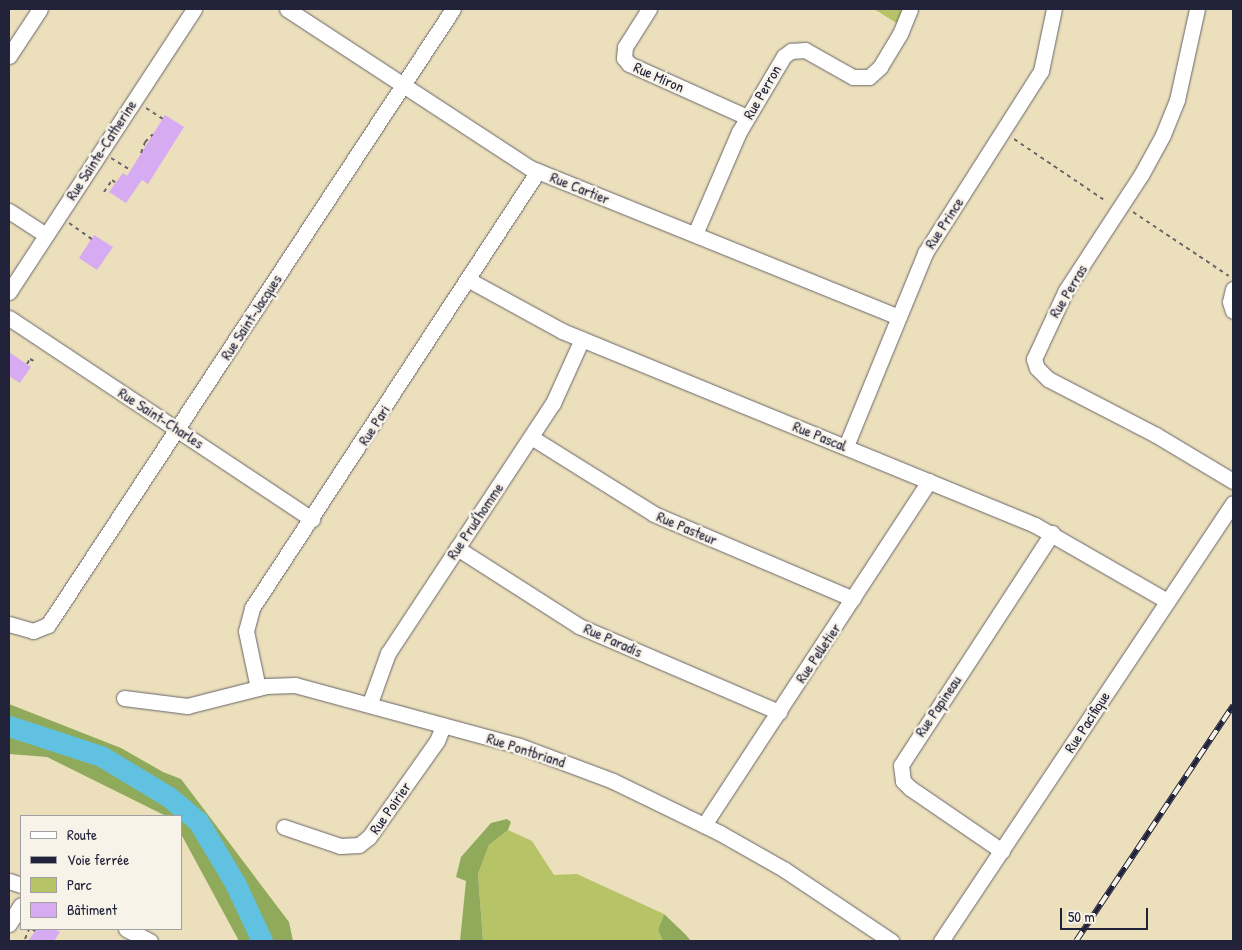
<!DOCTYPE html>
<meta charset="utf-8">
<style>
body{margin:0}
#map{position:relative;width:1242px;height:950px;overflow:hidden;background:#ebdfbc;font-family:"Patrick Hand",sans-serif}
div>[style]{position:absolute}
.green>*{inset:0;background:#b6c467}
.forest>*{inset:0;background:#90aa5c}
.river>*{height:21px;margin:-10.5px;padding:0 10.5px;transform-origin:10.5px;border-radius:10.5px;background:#61c1e0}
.building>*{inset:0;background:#d6abf1}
.path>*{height:2px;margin-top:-1px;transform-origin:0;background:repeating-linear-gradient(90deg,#686468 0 4px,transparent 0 8px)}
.roads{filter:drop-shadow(0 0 1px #686468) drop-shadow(0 0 1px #686468)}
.minor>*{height:15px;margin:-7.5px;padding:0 7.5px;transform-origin:7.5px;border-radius:7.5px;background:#fff}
.rail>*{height:5.5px;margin-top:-2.75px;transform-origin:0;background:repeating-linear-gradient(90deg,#f7f3e8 0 11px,#22223b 0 22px);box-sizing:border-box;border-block:1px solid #22223b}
span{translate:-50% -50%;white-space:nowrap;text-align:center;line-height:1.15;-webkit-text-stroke:5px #f7f3e8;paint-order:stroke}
.street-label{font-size:15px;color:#22223b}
.frame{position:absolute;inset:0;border:10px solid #22223b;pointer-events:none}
.legend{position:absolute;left:20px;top:815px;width:162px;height:115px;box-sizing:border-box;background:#f7f3e8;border:1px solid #a29fa3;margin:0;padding:6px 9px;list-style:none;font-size:15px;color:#22223b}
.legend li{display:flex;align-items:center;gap:10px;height:25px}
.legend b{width:25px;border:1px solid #a29fa3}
.scale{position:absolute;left:1060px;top:908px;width:88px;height:22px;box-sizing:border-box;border:2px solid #22223b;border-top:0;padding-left:6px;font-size:15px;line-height:18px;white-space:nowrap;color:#22223b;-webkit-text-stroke:4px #f7f3e8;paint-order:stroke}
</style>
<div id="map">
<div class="green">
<i style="clip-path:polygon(874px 9px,904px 9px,898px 24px)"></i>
<i style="clip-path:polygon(508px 830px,532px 841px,554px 875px,577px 874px,664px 914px,658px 930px,663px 941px,483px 941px,478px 874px,489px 845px)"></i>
</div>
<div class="forest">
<i style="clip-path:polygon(9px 704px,121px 748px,163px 772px,181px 779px,289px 922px,293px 941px,239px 941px,181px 834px,181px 816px,166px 816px,47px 757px,9px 754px)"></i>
<i style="clip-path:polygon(507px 819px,511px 822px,508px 830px,489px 845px,478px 874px,483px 941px,460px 941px,466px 881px,456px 877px,461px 857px,491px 823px)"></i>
<i style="clip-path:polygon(664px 914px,685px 934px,691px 941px,663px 941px,658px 930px)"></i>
</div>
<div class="river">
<i style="left:9px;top:726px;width:97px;rotate:18.1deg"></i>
<i style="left:101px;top:756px;width:79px;rotate:31.1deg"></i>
<i style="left:169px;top:797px;width:38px;rotate:40deg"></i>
<i style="left:198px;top:821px;width:72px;rotate:59.2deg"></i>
<i style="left:235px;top:883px;width:64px;rotate:65deg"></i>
</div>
<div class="building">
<i style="clip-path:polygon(165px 115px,184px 127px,148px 184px,142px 180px,126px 203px,109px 192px,123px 173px,127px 176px)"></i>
<i style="clip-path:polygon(94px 235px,113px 247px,97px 270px,79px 258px)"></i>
<i style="clip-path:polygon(9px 352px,31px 367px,20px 383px,9px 376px)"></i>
<i style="clip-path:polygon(37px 929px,54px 929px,60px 932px,54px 941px,28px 941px)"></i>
</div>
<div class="path">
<i style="left:146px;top:108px;width:20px;rotate:33deg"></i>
<i style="left:1014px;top:139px;width:112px;rotate:34.1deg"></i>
<i style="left:141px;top:153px;width:12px;rotate:-70deg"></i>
<i style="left:145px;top:142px;width:11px;rotate:-45deg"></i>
<i style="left:111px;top:158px;width:22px;rotate:32deg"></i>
<i style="left:104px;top:192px;width:14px;rotate:-56deg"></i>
<i style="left:112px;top:180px;width:5px;rotate:37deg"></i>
<i style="left:1133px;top:212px;width:115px;rotate:33.7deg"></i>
<i style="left:69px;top:223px;width:28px;rotate:35deg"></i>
<i style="left:27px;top:364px;width:6px;rotate:-59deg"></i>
<i style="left:30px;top:359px;width:4px;rotate:27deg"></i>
<i style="left:32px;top:929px;width:4px;rotate:34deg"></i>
<i style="left:25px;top:939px;width:11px;rotate:-68deg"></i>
</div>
<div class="roads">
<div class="minor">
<i style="left:287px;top:9px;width:290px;rotate:33.2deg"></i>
<i style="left:530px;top:168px;width:397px;rotate:22deg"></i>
<i style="left:649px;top:9px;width:45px;rotate:122.3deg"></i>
<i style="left:625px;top:47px;width:11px;rotate:95deg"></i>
<i style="left:624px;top:58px;width:8px;rotate:50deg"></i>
<i style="left:629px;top:64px;width:129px;rotate:24.2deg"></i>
<i style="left:1197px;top:9px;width:93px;rotate:102.4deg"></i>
<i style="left:1177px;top:100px;width:38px;rotate:112deg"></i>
<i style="left:1163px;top:135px;width:46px;rotate:118.8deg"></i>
<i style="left:1141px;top:175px;width:137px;rotate:123.1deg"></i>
<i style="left:1066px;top:290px;width:76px;rotate:114.9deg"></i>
<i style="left:1034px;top:359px;width:9px;rotate:72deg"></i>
<i style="left:1037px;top:368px;width:16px;rotate:45deg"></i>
<i style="left:1048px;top:379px;width:122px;rotate:27.4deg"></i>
<i style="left:1156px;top:435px;width:90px;rotate:30.9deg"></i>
<i style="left:9px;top:56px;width:56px;rotate:-56.6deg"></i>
<i style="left:9px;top:211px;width:44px;rotate:33deg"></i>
<i style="left:695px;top:234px;width:111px;rotate:-66.7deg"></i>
<i style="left:739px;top:132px;width:88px;rotate:-59.4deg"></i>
<i style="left:784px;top:56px;width:9px;rotate:-36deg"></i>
<i style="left:791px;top:51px;width:14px;rotate:-4deg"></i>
<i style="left:805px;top:50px;width:55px;rotate:29.4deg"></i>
<i style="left:853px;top:77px;width:16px"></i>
<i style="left:869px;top:77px;width:15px;rotate:-42deg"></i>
<i style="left:880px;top:67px;width:39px;rotate:-59deg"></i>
<i style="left:900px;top:34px;width:27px;rotate:-68deg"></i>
<i style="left:469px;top:280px;width:106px;rotate:28.7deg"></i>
<i style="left:562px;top:331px;width:511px;rotate:22.3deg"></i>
<i style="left:1035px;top:525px;width:152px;rotate:29.9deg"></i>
<i style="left:1233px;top:289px;width:13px;rotate:103deg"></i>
<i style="left:1230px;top:302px;width:9px;rotate:72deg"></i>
<i style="left:9px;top:292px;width:338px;rotate:-56.8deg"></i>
<i style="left:9px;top:318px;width:364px;rotate:33.6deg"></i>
<i style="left:531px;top:437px;width:145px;rotate:32deg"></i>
<i style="left:654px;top:514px;width:216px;rotate:23.1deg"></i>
<i style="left:846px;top:446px;width:209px;rotate:-67.7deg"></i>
<i style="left:925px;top:253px;width:216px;rotate:-57.5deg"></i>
<i style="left:1041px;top:71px;width:63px;rotate:-78.2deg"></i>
<i style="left:457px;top:548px;width:145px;rotate:32.6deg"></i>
<i style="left:579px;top:626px;width:218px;rotate:23.3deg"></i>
<i style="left:9px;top:624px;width:25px;rotate:16deg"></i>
<i style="left:33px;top:631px;width:16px;rotate:-22deg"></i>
<i style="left:48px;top:625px;width:737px;rotate:-56.68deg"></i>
<i style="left:258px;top:688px;width:58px;rotate:-101.9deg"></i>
<i style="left:246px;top:631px;width:24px;rotate:-75deg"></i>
<i style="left:252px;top:608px;width:522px;rotate:-56.8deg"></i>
<i style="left:124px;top:698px;width:64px;rotate:7.2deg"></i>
<i style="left:187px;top:706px;width:81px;rotate:-14.2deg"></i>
<i style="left:266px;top:686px;width:29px;rotate:-2deg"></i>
<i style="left:295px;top:685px;width:233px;rotate:15.2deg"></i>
<i style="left:520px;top:746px;width:99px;rotate:20.6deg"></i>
<i style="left:613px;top:781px;width:119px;rotate:25.9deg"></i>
<i style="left:720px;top:833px;width:75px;rotate:29.6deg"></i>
<i style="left:785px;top:870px;width:128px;rotate:33.8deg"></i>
<i style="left:370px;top:703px;width:53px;rotate:-70.2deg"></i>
<i style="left:388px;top:653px;width:300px;rotate:-56.6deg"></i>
<i style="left:553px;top:403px;width:70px;rotate:-65.6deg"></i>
<i style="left:704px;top:825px;width:411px;rotate:-56.8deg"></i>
<i style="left:284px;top:827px;width:59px;rotate:18.7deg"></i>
<i style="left:340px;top:846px;width:19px;rotate:-3deg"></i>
<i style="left:359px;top:845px;width:13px;rotate:-39deg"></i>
<i style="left:369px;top:837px;width:118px;rotate:-54.7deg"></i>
<i style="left:437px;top:741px;width:16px;rotate:-68deg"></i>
<i style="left:1002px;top:851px;width:112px;rotate:-145.6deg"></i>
<i style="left:910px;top:788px;width:10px;rotate:-135deg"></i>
<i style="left:903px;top:781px;width:16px;rotate:-97deg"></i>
<i style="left:901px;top:765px;width:277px;rotate:-56.9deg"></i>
<i style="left:9px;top:881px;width:13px;rotate:18deg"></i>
<i style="left:9px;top:924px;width:22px;rotate:-58deg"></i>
<i style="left:126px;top:929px;width:27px;rotate:27deg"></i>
<i style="left:941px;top:941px;width:526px;rotate:-56.31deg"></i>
</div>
</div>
<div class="rail">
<i style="left:1076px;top:941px;width:283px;rotate:-56.3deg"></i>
</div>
<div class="street-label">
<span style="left:659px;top:77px;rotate:24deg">Rue Miron</span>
<span style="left:762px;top:92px;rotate:-60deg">Rue Perron</span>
<span style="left:101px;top:150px;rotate:-57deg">Rue Sainte-Catherine</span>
<span style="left:580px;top:188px;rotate:22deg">Rue Cartier</span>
<span style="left:944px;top:223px;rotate:-57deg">Rue Prince</span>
<span style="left:1068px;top:291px;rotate:-59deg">Rue Perras</span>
<span style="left:251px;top:317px;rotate:-57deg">Rue Saint-Jacques</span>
<span style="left:161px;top:418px;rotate:33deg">Rue Saint-Charles</span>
<span style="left:374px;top:425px;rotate:-57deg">Rue Pari</span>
<span style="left:820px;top:436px;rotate:22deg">Rue Pascal</span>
<span style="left:475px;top:521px;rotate:-56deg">Rue Prud'homme</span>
<span style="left:687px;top:528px;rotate:23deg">Rue Pasteur</span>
<span style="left:613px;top:640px;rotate:24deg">Rue Paradis</span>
<span style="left:818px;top:653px;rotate:-56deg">Rue Pelletier</span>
<span style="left:938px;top:706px;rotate:-56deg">Rue Papineau</span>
<span style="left:1087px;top:722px;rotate:-57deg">Rue Pacifique</span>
<span style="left:526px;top:750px;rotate:18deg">Rue Pontbriand</span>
<span style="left:390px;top:808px;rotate:-55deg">Rue Poirier</span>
</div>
<div class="frame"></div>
<ul class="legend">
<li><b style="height:6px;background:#fff"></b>Route</li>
<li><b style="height:6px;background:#22223b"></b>Voie ferrée</li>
<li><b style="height:14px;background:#b6c467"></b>Parc</li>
<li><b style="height:14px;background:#d6abf1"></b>Bâtiment</li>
</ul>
<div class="scale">50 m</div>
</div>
